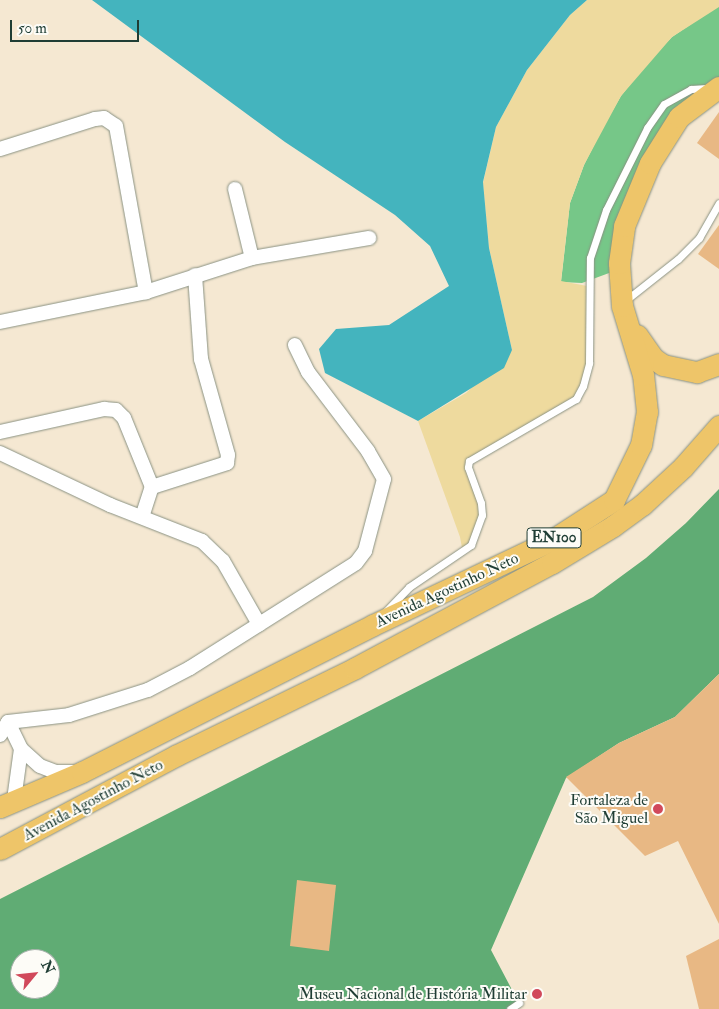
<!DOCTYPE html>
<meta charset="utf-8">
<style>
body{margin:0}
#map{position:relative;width:719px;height:1009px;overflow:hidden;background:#f5e8d2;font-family:"IM FELL Double Pica",serif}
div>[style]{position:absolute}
.green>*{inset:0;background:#76c788}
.forest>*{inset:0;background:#60ac74}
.sand>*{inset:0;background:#eeda9e}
.water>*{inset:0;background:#44b4be}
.building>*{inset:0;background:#e8b884}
.roads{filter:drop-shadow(0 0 1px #8a9283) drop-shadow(0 0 1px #8a9283)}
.service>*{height:7px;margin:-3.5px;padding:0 3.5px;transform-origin:3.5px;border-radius:3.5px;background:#fff}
.minor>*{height:14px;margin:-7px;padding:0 7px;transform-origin:7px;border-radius:7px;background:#fff}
.primary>*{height:21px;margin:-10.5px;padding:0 10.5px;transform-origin:10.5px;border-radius:10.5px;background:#eec569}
.dots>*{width:14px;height:14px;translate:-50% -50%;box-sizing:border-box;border:2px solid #fdfcf7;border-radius:50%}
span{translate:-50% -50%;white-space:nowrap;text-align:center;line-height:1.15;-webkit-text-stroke:4px #fdfcf7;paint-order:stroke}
.shield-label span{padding:1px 4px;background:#fdfcf7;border:1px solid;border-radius:4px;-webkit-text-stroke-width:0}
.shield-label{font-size:15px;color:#1f3d34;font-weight:700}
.street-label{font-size:16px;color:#1f3d34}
.poi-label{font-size:16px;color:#1f3d34}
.right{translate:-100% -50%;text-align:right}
.north{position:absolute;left:10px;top:949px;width:50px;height:50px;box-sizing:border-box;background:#fdfcf7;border:1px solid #a4b0a9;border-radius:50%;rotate:62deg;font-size:14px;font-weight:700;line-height:20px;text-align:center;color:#1f3d34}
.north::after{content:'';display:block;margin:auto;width:18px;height:22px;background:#d1495b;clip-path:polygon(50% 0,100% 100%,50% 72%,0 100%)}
.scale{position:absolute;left:10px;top:20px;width:129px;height:22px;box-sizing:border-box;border:2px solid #1f3d34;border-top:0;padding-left:6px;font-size:15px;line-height:18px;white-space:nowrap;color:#1f3d34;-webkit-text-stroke:4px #fdfcf7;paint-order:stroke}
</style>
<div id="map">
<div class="green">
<i style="clip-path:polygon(719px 5px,719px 87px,650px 163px,620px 269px,582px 283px,561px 282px,570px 203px,584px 165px,602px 129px,621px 96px,645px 65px,672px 37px)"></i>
</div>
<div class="forest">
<i style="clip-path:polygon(evenodd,719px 489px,719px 674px,675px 717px,619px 743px,566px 778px,491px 950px,519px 1003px,510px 1009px,0 1009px,0 899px,593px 597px,646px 558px,686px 523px,719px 489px,20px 959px,50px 959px,50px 989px,20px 989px,20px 959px)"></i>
</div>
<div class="sand">
<i style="clip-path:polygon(587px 0,719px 0,719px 7px,672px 37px,621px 96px,584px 165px,570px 203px,561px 281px,587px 286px,589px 363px,576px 399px,469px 461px,481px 503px,477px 534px,463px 553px,460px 537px,418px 421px,466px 393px,512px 350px,489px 248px,483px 183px,496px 127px,527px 70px,570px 15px)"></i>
</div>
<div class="water">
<i style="clip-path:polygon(92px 0,587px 0,570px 15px,527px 70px,496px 127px,483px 182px,489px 248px,512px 350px,504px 368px,418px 421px,325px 373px,319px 349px,336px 329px,389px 325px,449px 286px,430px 246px,395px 215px,285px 142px)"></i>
</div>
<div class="building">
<i style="clip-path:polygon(719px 112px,719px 159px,697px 143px)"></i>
<i style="clip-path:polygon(719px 225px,719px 269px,698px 254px)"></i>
<i style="clip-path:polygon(719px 674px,719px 924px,678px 841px,645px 856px,566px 777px,619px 743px,675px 717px)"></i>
<i style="clip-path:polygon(297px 880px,336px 885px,329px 951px,290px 946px)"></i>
<i style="clip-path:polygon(719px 939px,719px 1009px,699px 1009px,686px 956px)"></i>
</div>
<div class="roads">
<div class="service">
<i style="left:626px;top:300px;width:66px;rotate:-38.3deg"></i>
<i style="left:678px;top:259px;width:30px;rotate:-45deg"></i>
<i style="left:699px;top:238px;width:40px;rotate:-60.3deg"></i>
<i style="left:386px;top:611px;width:33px;rotate:-46deg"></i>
<i style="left:409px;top:587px;width:75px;rotate:-34.1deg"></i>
<i style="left:471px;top:545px;width:32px;rotate:-70deg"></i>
<i style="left:482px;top:515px;width:12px;rotate:-95deg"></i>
<i style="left:481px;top:503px;width:38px;rotate:-110deg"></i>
<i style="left:468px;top:467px;width:6px;rotate:-81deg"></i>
<i style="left:469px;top:461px;width:124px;rotate:-30.1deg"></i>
<i style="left:576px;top:399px;width:15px;rotate:-62deg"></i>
<i style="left:583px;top:386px;width:24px;rotate:-75deg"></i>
<i style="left:589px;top:363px;width:105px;rotate:-89.5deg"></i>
<i style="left:590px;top:258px;width:51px;rotate:-71.6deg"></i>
<i style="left:606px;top:210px;width:92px;rotate:-63.4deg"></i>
<i style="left:647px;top:128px;width:29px;rotate:-55deg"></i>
<i style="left:664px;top:104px;width:31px;rotate:-29deg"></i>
<i style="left:691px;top:89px;width:16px;rotate:-4deg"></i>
<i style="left:510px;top:1009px;width:11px;rotate:-34deg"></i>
</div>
<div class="minor">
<i style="left:0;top:149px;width:100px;rotate:-17.5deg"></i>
<i style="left:95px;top:119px;width:9px;rotate:-6deg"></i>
<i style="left:104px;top:118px;width:14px;rotate:34deg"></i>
<i style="left:116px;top:126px;width:169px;rotate:79.8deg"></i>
<i style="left:235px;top:189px;width:71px;rotate:76.2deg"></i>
<i style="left:0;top:322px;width:149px;rotate:-11.6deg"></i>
<i style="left:146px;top:292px;width:111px;rotate:-17.8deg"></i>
<i style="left:252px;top:258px;width:119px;rotate:-9.7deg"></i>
<i style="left:0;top:432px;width:107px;rotate:-12.5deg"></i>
<i style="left:104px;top:409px;width:12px;rotate:5deg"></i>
<i style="left:116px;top:410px;width:11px;rotate:45deg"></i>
<i style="left:124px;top:418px;width:74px;rotate:67.9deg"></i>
<i style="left:152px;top:487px;width:79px;rotate:-17.7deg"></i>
<i style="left:227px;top:463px;width:8px;rotate:-83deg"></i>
<i style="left:228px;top:455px;width:100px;rotate:-105.7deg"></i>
<i style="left:201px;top:359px;width:84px;rotate:-94.1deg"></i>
<i style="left:0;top:453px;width:122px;rotate:25.3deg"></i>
<i style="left:110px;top:505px;width:99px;rotate:21.4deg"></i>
<i style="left:202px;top:541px;width:29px;rotate:44deg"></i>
<i style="left:223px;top:561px;width:73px;rotate:60.3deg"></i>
<i style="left:142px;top:517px;width:32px;rotate:-72deg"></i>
<i style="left:8px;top:722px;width:61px;rotate:-6.5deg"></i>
<i style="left:69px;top:715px;width:83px;rotate:-17.6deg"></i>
<i style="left:148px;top:690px;width:47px;rotate:-27.6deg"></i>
<i style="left:190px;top:668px;width:196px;rotate:-32.3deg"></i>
<i style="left:356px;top:563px;width:15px;rotate:-53deg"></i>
<i style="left:365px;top:551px;width:74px;rotate:-75.2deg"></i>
<i style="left:384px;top:479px;width:32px;rotate:-120deg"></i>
<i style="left:368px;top:451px;width:99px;rotate:-127.2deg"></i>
<i style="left:308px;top:372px;width:30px;rotate:-116deg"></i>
<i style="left:8px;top:722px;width:30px;rotate:64deg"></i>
<i style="left:21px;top:749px;width:25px;rotate:42deg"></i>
<i style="left:40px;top:766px;width:17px;rotate:21deg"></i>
<i style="left:56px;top:772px;width:17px"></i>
<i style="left:0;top:735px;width:15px;rotate:-58deg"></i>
<i style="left:14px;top:800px;width:51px;rotate:-82.2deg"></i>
</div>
<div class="primary">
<i style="left:637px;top:335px;width:28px;rotate:55deg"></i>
<i style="left:653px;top:358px;width:12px;rotate:35deg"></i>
<i style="left:663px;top:365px;width:35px;rotate:12deg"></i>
<i style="left:697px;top:372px;width:23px;rotate:-20deg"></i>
<i style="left:0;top:807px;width:89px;rotate:-23.1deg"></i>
<i style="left:82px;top:772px;width:326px;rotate:-26.8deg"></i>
<i style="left:373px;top:625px;width:198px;rotate:-25.4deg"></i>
<i style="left:552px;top:540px;width:74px;rotate:-32.8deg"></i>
<i style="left:614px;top:500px;width:61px;rotate:-63.9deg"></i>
<i style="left:641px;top:445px;width:34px;rotate:-80deg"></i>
<i style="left:647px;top:412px;width:37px;rotate:-96deg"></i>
<i style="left:643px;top:375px;width:72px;rotate:-106.9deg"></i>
<i style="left:622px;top:306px;width:43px;rotate:-94deg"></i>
<i style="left:619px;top:263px;width:37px;rotate:-82deg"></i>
<i style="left:624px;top:226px;width:68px;rotate:-67.6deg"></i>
<i style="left:650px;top:163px;width:54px;rotate:-57.8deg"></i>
<i style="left:679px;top:117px;width:50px;rotate:-36.9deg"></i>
<i style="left:0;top:849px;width:200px;rotate:-28deg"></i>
<i style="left:177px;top:755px;width:198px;rotate:-26deg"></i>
<i style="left:355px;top:668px;width:223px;rotate:-28.1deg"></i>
<i style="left:552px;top:563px;width:71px;rotate:-31.2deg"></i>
<i style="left:613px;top:526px;width:36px;rotate:-36deg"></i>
<i style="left:642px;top:505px;width:56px;rotate:-42.8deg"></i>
<i style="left:683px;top:467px;width:55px;rotate:-48.7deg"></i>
</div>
</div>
<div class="dots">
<i style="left:658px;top:809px;background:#d1495b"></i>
<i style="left:537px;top:994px;background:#d1495b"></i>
</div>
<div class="shield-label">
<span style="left:554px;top:538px">EN100</span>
</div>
<div class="street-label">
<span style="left:447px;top:590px;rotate:-25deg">Avenida Agostinho Neto</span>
<span style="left:93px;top:800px;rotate:-28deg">Avenida Agostinho Neto</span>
</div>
<div class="poi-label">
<span class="right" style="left:648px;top:809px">Fortaleza de<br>São Miguel</span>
<span class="right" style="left:527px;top:994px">Museu Nacional de História Militar</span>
</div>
<div class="north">N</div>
<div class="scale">50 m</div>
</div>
